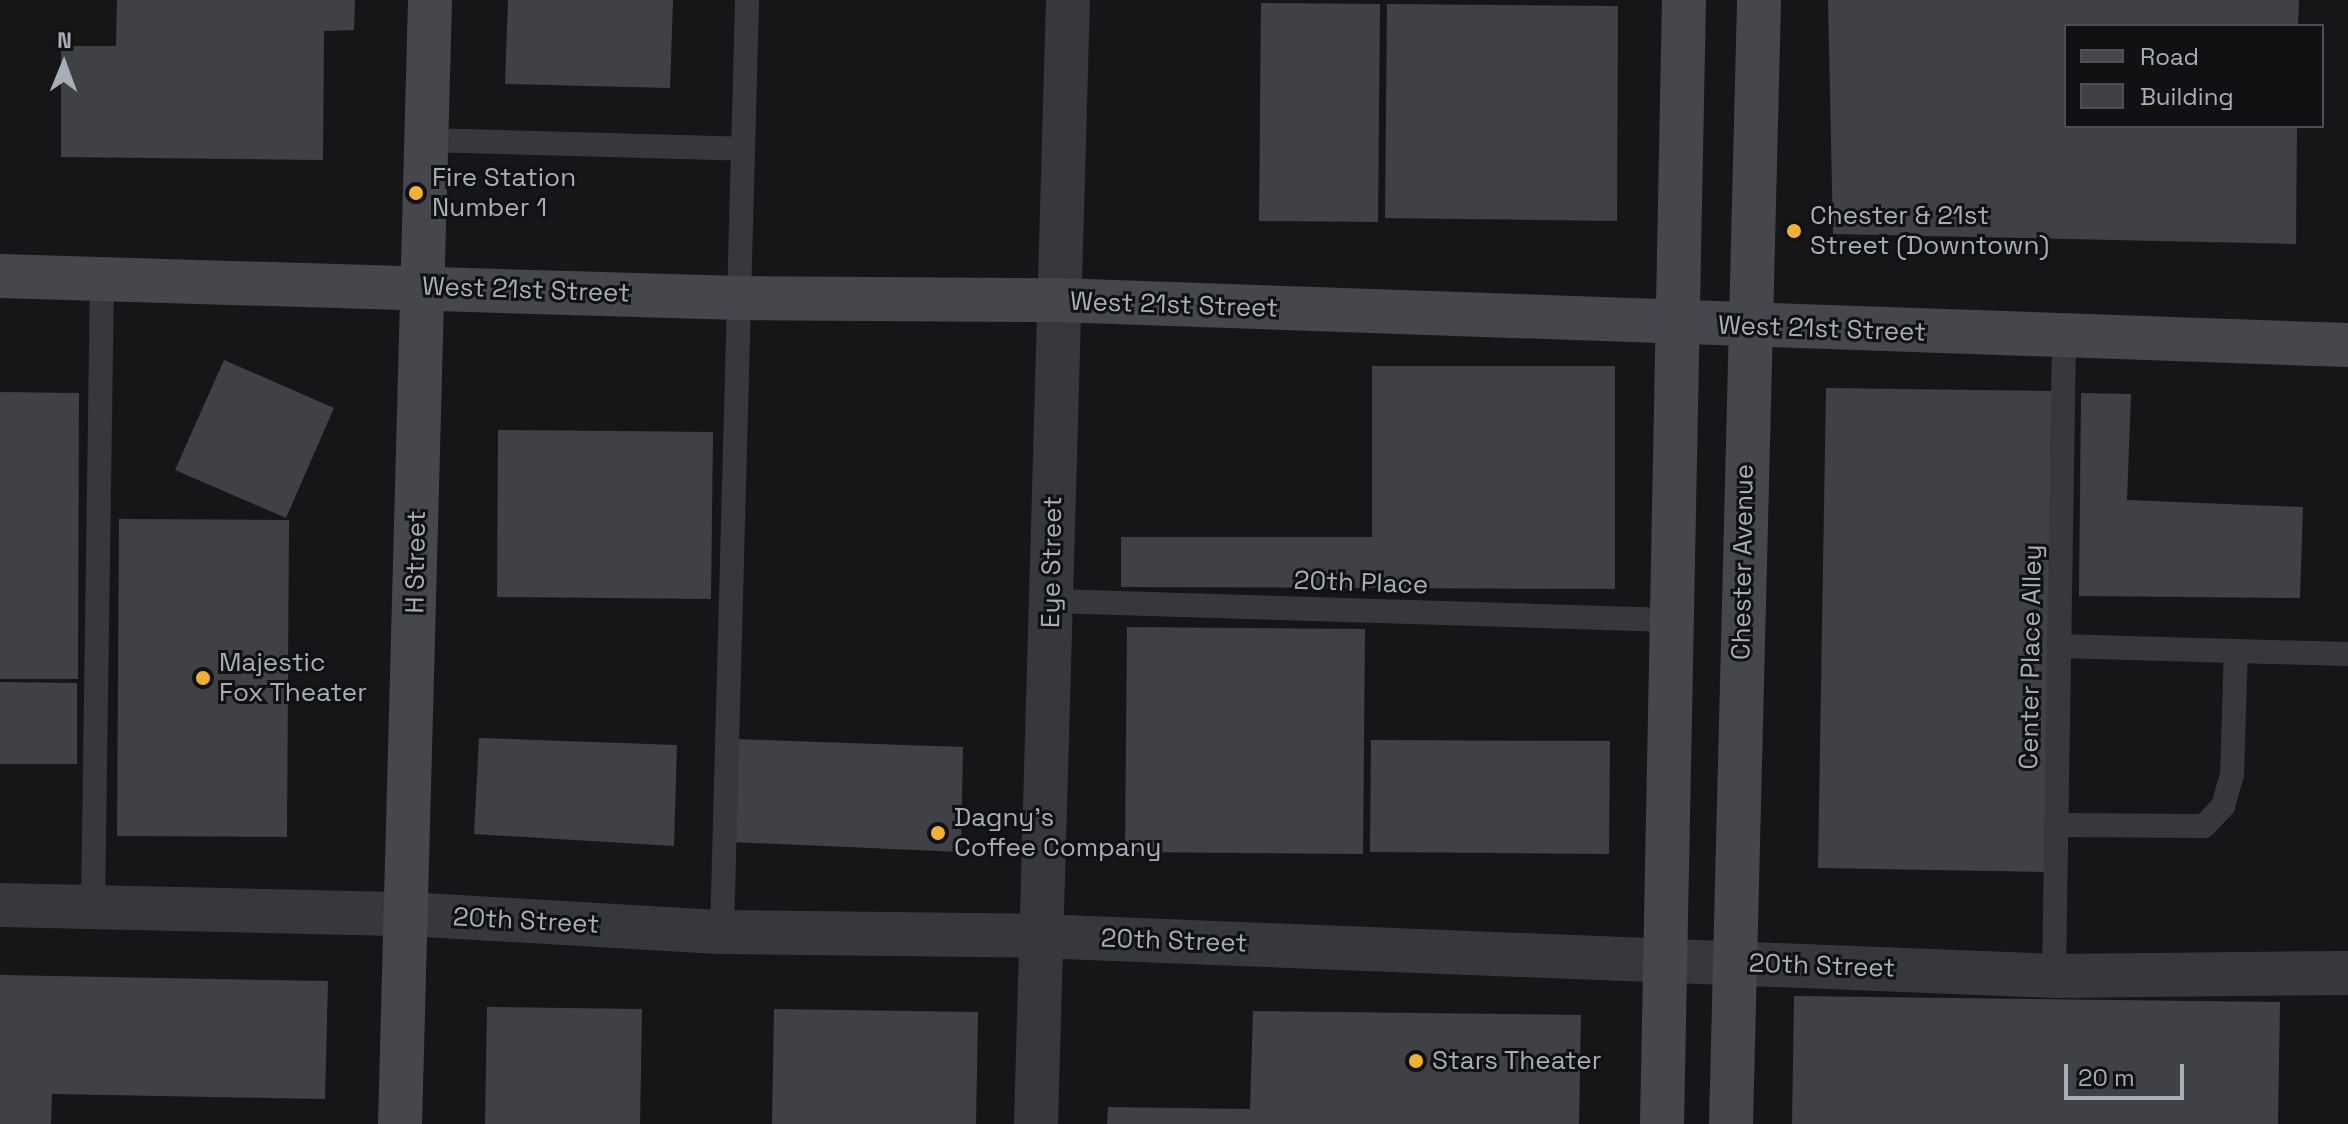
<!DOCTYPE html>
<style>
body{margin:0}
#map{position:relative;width:2348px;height:1124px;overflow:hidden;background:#161618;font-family:"Space Grotesk",sans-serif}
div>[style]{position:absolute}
.building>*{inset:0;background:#404145}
.lane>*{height:24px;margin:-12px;padding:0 12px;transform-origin:12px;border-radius:12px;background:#37383d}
.street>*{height:44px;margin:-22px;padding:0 22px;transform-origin:22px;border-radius:22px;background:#37383d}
.secondary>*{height:44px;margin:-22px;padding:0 22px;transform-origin:22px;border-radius:22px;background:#45474d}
.dots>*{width:22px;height:22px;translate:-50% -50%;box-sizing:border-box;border:4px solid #111113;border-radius:50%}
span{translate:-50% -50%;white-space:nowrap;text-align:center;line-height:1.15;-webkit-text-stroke:6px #111113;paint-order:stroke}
.poi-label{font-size:26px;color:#a8adb8}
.left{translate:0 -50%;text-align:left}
.street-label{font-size:26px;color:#a8adb8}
.legend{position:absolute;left:2064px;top:24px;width:260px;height:104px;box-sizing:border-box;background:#111113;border:2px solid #4d4f55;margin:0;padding:10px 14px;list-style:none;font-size:24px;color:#a8adb8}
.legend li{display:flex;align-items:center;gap:16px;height:40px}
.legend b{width:40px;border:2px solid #4d4f55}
.north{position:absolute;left:24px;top:24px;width:80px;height:80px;-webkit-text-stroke:6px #111113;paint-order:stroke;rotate:1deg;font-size:22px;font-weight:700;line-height:32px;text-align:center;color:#a8adb8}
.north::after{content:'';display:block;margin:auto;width:28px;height:36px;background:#a8adb8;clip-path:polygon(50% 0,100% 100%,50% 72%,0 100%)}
.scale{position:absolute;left:2064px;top:1064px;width:120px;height:36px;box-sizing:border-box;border:4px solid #a8adb8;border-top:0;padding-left:10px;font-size:24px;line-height:28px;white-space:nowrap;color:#a8adb8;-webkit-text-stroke:6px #111113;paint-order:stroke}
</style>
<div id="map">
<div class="building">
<i style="clip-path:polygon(117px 0,355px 0,354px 30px,324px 31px,323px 160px,61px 157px,61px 46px,116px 46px)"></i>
<i style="clip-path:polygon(508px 0,673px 0,670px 88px,505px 84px)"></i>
<i style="clip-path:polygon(1828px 0,2299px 0,2298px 26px,2066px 26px,2066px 126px,2297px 126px,2296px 244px,1833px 234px)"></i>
<i style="clip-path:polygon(1261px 3px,1380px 4px,1378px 222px,1259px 221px)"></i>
<i style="clip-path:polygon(1387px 4px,1618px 6px,1617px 221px,1385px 218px)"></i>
<i style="clip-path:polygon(224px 360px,334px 408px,286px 518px,175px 470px)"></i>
<i style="clip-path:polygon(1372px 366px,1615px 366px,1615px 589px,1121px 587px,1121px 537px,1372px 537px)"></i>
<i style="clip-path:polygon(1826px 388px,2056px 391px,2048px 872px,1818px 868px)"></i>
<i style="clip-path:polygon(0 392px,79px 393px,78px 679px,0 679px)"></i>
<i style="clip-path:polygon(2081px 393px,2131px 394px,2127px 500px,2303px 507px,2300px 598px,2079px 596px)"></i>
<i style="clip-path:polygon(498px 430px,713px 432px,711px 599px,497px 597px)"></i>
<i style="clip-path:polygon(119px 519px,289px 520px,287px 837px,117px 836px)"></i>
<i style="clip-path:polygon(1127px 627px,1365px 629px,1363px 854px,1125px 852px)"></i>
<i style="clip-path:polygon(0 682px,77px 683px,77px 764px,0 764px)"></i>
<i style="clip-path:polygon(479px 738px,677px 745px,674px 846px,474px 834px)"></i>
<i style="clip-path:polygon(735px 739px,963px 747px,961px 852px,732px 842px)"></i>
<i style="clip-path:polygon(1371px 740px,1610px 741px,1609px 854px,1370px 852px)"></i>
<i style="clip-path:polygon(0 975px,328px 981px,325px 1099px,52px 1094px,51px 1124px,0 1124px)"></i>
<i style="clip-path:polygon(1794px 996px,2280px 1002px,2278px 1124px,1792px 1124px)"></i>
<i style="clip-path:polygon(487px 1007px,642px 1009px,640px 1124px,485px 1124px)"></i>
<i style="clip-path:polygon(774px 1009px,978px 1012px,976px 1124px,772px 1124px)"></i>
<i style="clip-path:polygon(1253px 1011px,1581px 1015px,1579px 1124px,1107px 1124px,1108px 1107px,1250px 1109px)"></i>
</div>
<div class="lane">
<i style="left:427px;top:140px;width:316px;rotate:1.6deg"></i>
<i style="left:1052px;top:601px;width:617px;rotate:1.76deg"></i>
<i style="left:2059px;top:646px;width:289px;rotate:1.6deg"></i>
<i style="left:2056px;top:825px;width:148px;rotate:0.4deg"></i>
<i style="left:2204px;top:826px;width:28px;rotate:-46deg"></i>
<i style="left:2223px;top:806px;width:32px;rotate:-74deg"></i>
<i style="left:2232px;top:775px;width:124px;rotate:-88.2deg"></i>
<i style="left:93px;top:907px;width:629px;rotate:-89.18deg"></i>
<i style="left:722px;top:932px;width:932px;rotate:-88.46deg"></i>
<i style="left:2054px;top:976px;width:637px;rotate:-89.1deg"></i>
</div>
<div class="street">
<i style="left:0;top:905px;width:407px;rotate:1.3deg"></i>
<i style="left:407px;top:914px;width:316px;rotate:3.3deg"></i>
<i style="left:722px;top:932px;width:316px;rotate:0.7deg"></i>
<i style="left:1038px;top:936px;width:1017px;rotate:2.25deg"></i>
<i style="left:2054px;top:976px;width:294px;rotate:-0.6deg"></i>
<i style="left:1036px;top:1124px;width:1124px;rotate:-88.37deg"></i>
</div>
<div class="secondary">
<i style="left:0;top:276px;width:739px;rotate:1.71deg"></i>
<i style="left:739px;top:298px;width:318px;rotate:0.4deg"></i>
<i style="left:1057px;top:300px;width:1292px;rotate:2deg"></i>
<i style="left:400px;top:1124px;width:1124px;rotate:-88.47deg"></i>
<i style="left:1662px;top:1124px;width:1124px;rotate:-88.88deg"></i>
<i style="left:1731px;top:1124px;width:1124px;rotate:-88.57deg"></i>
</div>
<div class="dots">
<i style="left:416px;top:193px;background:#f2b134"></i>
<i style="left:1794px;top:231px;background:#f2b134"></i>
<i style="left:203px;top:678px;background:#f2b134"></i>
<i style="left:938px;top:833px;background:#f2b134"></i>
<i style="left:1416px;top:1061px;background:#f2b134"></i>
</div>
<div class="poi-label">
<span class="left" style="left:432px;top:193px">Fire Station<br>Number 1</span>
<span class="left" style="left:1810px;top:231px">Chester &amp; 21st<br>Street (Downtown)</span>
<span class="left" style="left:219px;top:678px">Majestic<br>Fox Theater</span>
<span class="left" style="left:954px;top:833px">Dagny's<br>Coffee Company</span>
<span class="left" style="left:1432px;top:1061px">Stars Theater</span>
</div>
<div class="street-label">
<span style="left:526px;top:290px;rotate:2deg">West 21st Street</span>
<span style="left:1174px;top:305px;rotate:2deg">West 21st Street</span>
<span style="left:1822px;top:329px;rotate:2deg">West 21st Street</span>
<span style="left:416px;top:562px;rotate:-89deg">H Street</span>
<span style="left:1052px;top:562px;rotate:-89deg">Eye Street</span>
<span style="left:1743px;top:562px;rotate:-89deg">Chester Avenue</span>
<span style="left:1361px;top:583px;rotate:2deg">20th Place</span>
<span style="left:2031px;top:657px;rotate:-89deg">Center Place Alley</span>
<span style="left:526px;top:921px;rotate:3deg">20th Street</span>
<span style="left:1174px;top:941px;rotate:2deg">20th Street</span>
<span style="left:1822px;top:966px;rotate:2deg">20th Street</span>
</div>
<ul class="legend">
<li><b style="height:10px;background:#45474d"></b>Road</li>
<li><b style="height:22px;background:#404145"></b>Building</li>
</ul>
<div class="north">N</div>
<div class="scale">20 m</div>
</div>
